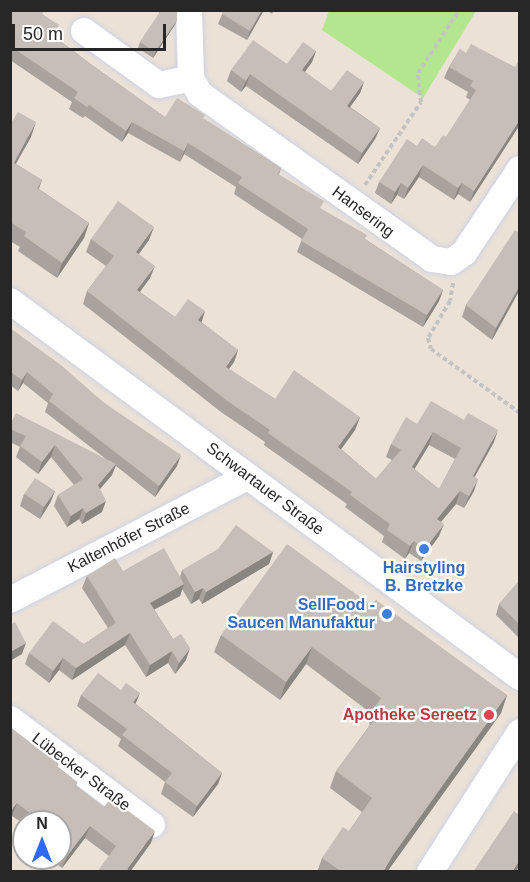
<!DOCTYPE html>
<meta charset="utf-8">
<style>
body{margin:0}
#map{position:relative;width:530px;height:882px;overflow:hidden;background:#ebe1d7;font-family:Arial,sans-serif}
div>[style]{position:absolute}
.green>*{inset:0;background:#b4e68f}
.path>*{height:4px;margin-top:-2px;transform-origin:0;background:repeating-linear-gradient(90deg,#c3c3c3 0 4.5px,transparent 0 7.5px)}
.roads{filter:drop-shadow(0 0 2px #ccd2e2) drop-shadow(0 0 2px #ccd2e2)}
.minor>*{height:26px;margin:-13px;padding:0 13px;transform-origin:13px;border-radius:13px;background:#fff}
.wall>*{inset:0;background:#aaa39d}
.shaded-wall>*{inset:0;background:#8b8580}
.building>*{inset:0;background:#c6beb7}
.dots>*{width:16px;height:16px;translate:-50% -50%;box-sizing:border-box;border:3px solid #fff;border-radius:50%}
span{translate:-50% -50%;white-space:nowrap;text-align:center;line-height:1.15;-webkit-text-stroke:4.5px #fff;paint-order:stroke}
.street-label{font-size:16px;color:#272727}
.shop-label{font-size:16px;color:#366cbe;font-weight:700}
.right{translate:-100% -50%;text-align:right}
.health-label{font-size:16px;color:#be3a42;font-weight:700}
.frame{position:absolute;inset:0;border:12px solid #272727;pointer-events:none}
.north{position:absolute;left:12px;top:810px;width:60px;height:60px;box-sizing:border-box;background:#fff;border:2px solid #a9a9a9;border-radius:50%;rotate:0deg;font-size:16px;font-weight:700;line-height:24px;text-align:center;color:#272727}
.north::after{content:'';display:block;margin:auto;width:21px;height:27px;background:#3069ff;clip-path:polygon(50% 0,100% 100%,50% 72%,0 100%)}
.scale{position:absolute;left:12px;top:24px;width:154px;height:27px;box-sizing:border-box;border:3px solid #272727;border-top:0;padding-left:8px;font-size:18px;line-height:21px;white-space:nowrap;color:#272727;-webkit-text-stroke:4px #fff;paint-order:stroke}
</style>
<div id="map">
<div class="green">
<i style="clip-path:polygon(329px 11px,330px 10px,476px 11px,423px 98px,322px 30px)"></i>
</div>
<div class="path">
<i style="left:365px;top:185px;width:100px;rotate:-56deg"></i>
<i style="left:421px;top:102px;width:29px;rotate:-96deg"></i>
<i style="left:418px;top:73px;width:75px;rotate:-56.9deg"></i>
<i style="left:453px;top:283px;width:18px;rotate:99deg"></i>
<i style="left:450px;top:301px;width:43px;rotate:120.7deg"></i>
<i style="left:428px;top:338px;width:11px;rotate:75deg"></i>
<i style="left:431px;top:349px;width:110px;rotate:35.7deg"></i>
</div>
<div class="roads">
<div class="minor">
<i style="left:189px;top:10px;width:68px;rotate:88.3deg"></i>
<i style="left:191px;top:78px;width:18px;rotate:61deg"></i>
<i style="left:200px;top:94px;width:285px;rotate:35.4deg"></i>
<i style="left:432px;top:259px;width:19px;rotate:9deg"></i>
<i style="left:451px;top:262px;width:16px;rotate:-35deg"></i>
<i style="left:464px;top:253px;width:101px;rotate:-56.3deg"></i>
<i style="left:84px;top:31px;width:92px;rotate:35.8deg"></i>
<i style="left:159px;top:85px;width:33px;rotate:-12deg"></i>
<i style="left:10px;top:301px;width:634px;rotate:36.4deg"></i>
<i style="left:10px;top:600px;width:267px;rotate:-27.4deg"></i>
<i style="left:10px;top:719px;width:177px;rotate:36.7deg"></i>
<i style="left:430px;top:872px;width:166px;rotate:-57.3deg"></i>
</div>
</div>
<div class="wall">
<i style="clip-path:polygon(10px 10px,44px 15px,55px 37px,92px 65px,165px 117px,204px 119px,281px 168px,279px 175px,321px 209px,365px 239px,443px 290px,439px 301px,423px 327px,297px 252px,302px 239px,234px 194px,236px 187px,184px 154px,180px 162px,128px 133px,122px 142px,85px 116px,83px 118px,69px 109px,72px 102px,10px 60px)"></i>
<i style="clip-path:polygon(159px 10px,177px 10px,177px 20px,174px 26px,153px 58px,138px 48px,140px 42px,159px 14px)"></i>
<i style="clip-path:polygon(224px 10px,264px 10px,247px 40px,218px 24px)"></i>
<i style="clip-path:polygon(266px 10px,274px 10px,272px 14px)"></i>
<i style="clip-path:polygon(460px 49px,519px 126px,470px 202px,458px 194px,454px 200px,419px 177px,404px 199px,397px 195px,391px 204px,375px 193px,379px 182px,417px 146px,435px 147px,446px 137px,470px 100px,466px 97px,468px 92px,444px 78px,449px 67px)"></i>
<i style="clip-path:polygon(316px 51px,312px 62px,305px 72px,331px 91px,364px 82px,360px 93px,350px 107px,380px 128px,375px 139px,358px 164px,246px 86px,241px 92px,227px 81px,231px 70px,287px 64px)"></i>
<i style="clip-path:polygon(10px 125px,31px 137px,16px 164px,42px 180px,39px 189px,89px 223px,84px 238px,57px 278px,18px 251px,20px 247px,10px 241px)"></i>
<i style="clip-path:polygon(517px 232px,519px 291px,492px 340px,462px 317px,466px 305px)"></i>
<i style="clip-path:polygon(evenodd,91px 239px,149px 240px,139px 254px,150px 278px,140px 292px,175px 317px,205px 311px,201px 322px,238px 350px,234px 362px,229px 369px,275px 399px,360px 417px,355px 430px,341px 449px,376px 479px,392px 460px,386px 457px,391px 444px,417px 424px,494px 442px,474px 477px,474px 491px,464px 508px,456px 504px,441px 522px,439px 536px,421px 561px,409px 553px,405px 559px,382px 542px,384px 536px,345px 507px,347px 504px,264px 445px,265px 442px,221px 412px,83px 304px,87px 291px,106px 266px,86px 252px,91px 239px,429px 445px,455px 459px,439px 489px,414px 469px,429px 445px)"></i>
<i style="clip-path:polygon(10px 328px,103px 402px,177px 466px,155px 497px,116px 466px,112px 475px,100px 489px,102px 512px,82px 524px,79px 519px,67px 527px,54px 506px,58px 495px,74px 485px,51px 457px,38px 474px,16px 457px,20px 447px,10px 442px,10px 425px,106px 459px,45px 412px,48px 403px,23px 383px,18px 391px,10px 385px)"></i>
<i style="clip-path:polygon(55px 491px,50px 503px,40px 519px,20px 506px,24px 494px)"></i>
<i style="clip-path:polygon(273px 552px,269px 564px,202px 604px,199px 599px,191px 604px,182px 589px,180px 596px,154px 609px,186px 660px,175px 674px,168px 663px,146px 677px,125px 645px,72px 680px,59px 670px,49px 683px,25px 664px,29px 653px,84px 644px,108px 628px,82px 588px,87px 576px,123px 571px,180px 577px,182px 570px)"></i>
<i style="clip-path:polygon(519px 581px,519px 638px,496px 615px,499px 604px)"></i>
<i style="clip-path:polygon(371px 605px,507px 695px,501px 713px,387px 872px,317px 872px,322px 858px,349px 831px,362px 812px,330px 788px,336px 771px,370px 725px,369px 724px,372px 714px,306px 664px,280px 700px,214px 652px,221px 635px)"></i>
<i style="clip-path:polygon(81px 695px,136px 704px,222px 773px,218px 784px,193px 817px,161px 794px,165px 782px,118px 746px,121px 739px,77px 706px)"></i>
<i style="clip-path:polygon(10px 727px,58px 767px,77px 782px,76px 786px,151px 843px,109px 856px,85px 838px,62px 868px,49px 858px,60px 858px,60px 822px,24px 822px,24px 824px,12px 816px,10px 818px)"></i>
</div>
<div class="shaded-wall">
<i style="clip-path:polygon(262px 10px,264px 10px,247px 40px,250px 31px)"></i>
<i style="clip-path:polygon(177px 20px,174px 26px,153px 58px,155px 52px)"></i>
<i style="clip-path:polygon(316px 51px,312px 62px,298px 81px,302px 70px)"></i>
<i style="clip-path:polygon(250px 74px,246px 86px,241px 92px,246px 81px)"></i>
<i style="clip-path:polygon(364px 82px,360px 93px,343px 117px,347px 106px)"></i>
<i style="clip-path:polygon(519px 121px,519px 126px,470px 202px,474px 191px)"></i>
<i style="clip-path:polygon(36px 122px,31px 137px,10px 173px,14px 163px)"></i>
<i style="clip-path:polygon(132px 122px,128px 133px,122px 142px,126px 131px)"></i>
<i style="clip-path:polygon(380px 128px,375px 139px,358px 164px,362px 153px)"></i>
<i style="clip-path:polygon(188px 143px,184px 154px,180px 162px,184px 151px)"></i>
<i style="clip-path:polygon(423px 165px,419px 177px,404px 199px,408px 188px)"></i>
<i style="clip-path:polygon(401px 183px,397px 195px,391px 204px,395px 192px)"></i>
<i style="clip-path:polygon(462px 183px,458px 194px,454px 200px,458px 188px)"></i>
<i style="clip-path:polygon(89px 223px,84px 238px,57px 278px,62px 263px)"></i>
<i style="clip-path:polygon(154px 227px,149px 240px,131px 264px,136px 252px)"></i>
<i style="clip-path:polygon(155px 266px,150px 278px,132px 302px,137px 290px)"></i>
<i style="clip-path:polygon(519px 287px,519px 291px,492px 340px,496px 328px)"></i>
<i style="clip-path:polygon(443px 290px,439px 301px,423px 327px,427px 315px)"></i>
<i style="clip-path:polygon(205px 311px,201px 324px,198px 320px)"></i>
<i style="clip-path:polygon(238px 350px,234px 362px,221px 379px,226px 367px)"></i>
<i style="clip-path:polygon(27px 372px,23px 383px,18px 391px,22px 380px)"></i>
<i style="clip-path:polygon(360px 417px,355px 430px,334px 459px,338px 447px)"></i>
<i style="clip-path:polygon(498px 430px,494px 442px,468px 489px,473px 476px)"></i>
<i style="clip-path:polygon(433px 432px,429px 445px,408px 480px,412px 467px)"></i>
<i style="clip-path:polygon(55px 445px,51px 457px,38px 474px,42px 462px)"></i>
<i style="clip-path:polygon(181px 455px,177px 466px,155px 497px,159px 486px)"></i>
<i style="clip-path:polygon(116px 464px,112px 475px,94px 496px,98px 485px)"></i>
<i style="clip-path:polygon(478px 479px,474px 491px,464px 508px,469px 496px)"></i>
<i style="clip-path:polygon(55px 491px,50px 503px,40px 519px,44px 507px)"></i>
<i style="clip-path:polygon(460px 491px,456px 504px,433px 531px,437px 519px)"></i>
<i style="clip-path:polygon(106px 501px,102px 512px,82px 524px,86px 513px)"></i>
<i style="clip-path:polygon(83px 508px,79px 519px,67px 527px,71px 516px)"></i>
<i style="clip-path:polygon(444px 524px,439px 536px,421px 561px,425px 549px)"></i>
<i style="clip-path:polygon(414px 541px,409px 553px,405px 559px,410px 546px)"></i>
<i style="clip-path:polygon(273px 552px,269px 564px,202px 604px,206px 592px)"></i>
<i style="clip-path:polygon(184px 584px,180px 596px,146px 614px,150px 603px)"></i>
<i style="clip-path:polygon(203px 588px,199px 599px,191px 604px,195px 592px)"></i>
<i style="clip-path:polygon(130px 633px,125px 645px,72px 680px,76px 668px)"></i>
<i style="clip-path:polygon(26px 643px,22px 654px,10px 661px,10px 652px)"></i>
<i style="clip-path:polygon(312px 647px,306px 664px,280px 700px,286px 682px)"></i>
<i style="clip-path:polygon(190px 648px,186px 660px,175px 674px,179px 663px)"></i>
<i style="clip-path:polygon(172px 651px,168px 663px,146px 677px,150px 665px)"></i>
<i style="clip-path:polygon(63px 658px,59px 670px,49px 683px,53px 671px)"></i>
<i style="clip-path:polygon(140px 693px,135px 705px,133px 702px)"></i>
<i style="clip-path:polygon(507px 695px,501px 713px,387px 872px,383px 872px,393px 855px)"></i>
<i style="clip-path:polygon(222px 773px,218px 784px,193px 817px,197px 806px)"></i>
<i style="clip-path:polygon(17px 803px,12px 816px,10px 818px,10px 812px)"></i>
<i style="clip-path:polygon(90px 826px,85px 838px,62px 868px,67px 856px)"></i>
<i style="clip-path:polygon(155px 831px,151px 843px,130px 872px,127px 869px)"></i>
<i style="clip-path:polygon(519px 861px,519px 867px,516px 872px,512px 872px)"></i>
</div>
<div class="building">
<i style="clip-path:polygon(10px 10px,44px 10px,42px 14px,59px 25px,53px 36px,92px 65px,165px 117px,177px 98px,205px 115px,203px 118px,281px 168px,278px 174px,324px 201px,320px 208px,367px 235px,365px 239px,443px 290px,427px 315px,301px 241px,308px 229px,238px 183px,242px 177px,188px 143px,184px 151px,132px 122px,126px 131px,89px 105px,87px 107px,74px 98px,78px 92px,10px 46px)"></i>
<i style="clip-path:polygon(161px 10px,177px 10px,177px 20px,155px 52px,140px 42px)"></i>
<i style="clip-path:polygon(224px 10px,262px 10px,250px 31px,222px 14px)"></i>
<i style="clip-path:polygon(253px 40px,287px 64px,303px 42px,316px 51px,302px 70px,331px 91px,347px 70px,364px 82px,347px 106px,380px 128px,362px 153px,250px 74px,246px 81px,231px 70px)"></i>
<i style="clip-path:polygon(471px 44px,515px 67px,519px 60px,519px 121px,474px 191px,462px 183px,458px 188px,423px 165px,408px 188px,401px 183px,395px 192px,379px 182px,407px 139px,417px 146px,422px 138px,435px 147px,443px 135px,446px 137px,476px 90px,470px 86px,473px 81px,449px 67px,460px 49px,466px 53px)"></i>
<i style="clip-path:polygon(18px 112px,36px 122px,14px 163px,42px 180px,37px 188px,89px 223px,62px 263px,24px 236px,26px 232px,10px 222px,10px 125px)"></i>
<i style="clip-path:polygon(evenodd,118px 201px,154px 227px,136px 252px,155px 266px,137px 290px,175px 317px,188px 299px,205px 311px,198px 320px,238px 350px,226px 367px,275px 399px,294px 370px,360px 417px,338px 447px,376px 479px,401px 450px,391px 444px,406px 417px,417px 424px,431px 401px,464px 420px,468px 413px,498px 430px,473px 476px,478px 479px,469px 496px,460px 491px,437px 519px,444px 524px,425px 549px,414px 541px,410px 546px,387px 530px,390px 524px,350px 495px,352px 492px,268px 433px,270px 430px,226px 400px,87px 291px,114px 256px,91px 239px,118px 201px,433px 432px,461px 448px,439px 489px,412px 467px,433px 432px)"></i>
<i style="clip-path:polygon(519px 229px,519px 287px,496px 328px,466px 305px,515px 230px,517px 232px)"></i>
<i style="clip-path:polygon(10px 328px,61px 365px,103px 402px,181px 455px,159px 486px,49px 401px,53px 394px,27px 372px,22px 380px,12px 373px,10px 376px)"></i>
<i style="clip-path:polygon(16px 413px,116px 464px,98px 485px,106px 501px,86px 513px,83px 508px,71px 516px,58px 495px,83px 479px,55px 445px,42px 462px,20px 446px,26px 436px,10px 429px,10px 425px)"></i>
<i style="clip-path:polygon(35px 478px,55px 491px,44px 507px,24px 494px)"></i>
<i style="clip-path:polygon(236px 525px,273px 552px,206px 592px,203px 588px,195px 592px,182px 570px,218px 549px)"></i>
<i style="clip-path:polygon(287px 544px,371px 605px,376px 600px,507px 695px,393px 855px,383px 872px,342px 872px,322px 858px,343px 827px,349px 831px,372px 798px,336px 771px,381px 711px,375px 707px,381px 698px,312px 647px,286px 682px,221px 635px)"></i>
<i style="clip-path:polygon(164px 548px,184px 584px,150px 603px,173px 639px,181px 634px,190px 648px,179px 663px,172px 651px,150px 665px,130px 633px,76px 668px,63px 658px,53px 671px,29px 653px,53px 621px,84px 644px,116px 623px,87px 576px,115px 558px,123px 571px)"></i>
<i style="clip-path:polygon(519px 581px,519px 624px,499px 604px)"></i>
<i style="clip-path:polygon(15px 622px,26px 643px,10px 652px,10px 625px)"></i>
<i style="clip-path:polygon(98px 673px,121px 690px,126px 683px,140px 693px,133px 702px,222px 773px,197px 806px,165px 782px,172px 773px,122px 735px,127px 729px,81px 695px)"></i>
<i style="clip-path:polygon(10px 727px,59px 764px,57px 767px,77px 782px,75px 786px,104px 807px,111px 798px,155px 831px,127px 869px,131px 872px,97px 872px,116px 846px,90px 826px,67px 856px,60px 851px,60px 822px,41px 822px,17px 803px,10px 812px)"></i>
<i style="clip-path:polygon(514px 811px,519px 815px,519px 861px,512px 872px,473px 872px)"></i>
</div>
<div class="dots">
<i style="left:424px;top:549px;background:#3f7fe0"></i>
<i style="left:387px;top:614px;background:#3f7fe0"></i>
<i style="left:489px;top:715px;background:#e0444e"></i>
</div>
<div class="street-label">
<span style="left:363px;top:212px;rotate:37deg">Hansering</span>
<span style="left:265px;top:489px;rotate:37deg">Schwartauer Straße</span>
<span style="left:129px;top:538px;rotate:-27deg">Kaltenhöfer Straße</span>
<span style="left:81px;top:772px;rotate:37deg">Lübecker Straße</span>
</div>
<div class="shop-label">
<span style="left:424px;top:577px">Hairstyling<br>B. Bretzke</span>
<span class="right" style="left:375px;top:614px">SellFood -<br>Saucen Manufaktur</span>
</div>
<div class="health-label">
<span class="right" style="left:477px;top:715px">Apotheke Sereetz</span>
</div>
<div class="frame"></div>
<div class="north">N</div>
<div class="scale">50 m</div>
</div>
